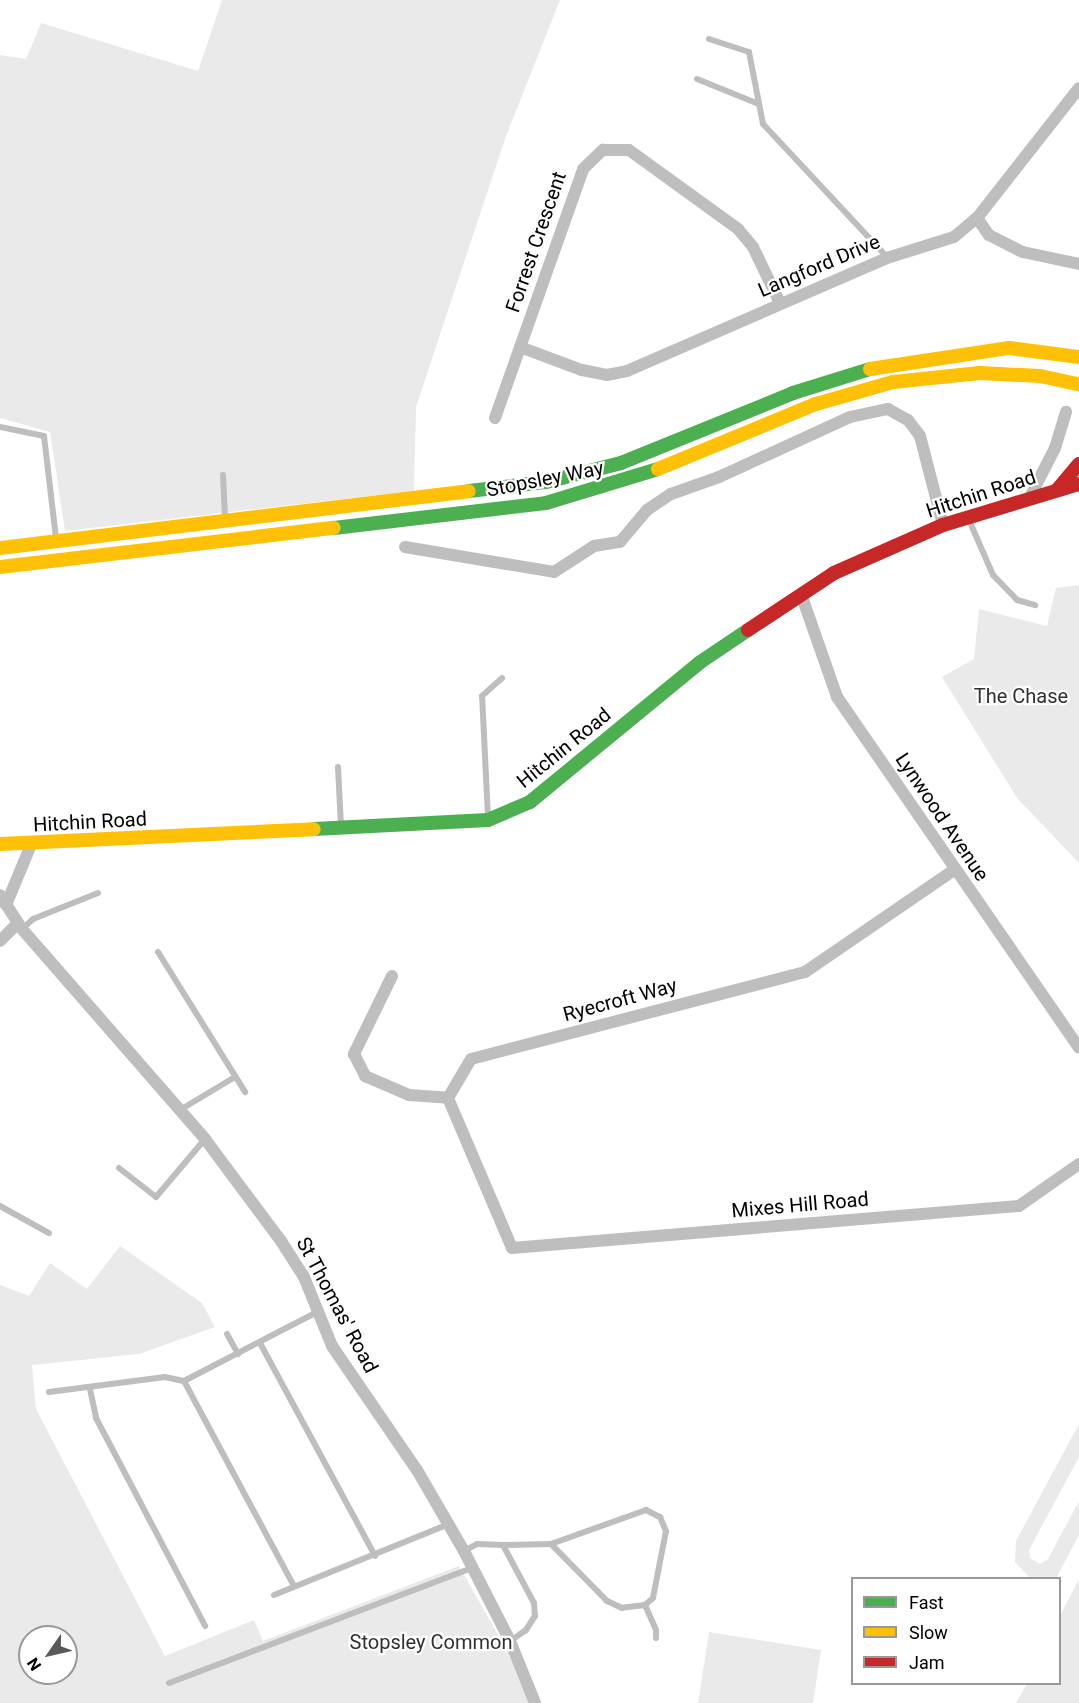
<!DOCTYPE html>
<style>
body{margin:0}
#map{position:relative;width:1079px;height:1703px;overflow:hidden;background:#fff;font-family:Roboto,sans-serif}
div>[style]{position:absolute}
.green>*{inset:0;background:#eaeaea}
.lane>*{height:6px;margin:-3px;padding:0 3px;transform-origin:3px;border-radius:3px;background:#bebebe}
.street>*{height:12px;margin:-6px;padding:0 6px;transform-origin:6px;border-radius:6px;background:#bebebe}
.fast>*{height:14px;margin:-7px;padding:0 7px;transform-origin:7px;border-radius:7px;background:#4caf50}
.slow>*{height:14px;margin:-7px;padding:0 7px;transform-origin:7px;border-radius:7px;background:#ffc107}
.jam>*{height:14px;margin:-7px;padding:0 7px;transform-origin:7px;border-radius:7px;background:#c62828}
span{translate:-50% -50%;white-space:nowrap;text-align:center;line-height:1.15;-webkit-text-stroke:4.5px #fff;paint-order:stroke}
.street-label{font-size:20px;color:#000}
.park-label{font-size:20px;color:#303030}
.legend{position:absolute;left:851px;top:1577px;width:210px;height:108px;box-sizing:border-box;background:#fff;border:2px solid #999;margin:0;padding:8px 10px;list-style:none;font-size:18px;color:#000}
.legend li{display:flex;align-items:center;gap:12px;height:30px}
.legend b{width:30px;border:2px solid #999}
.north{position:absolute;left:18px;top:1625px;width:60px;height:60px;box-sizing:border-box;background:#fff;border:2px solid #999;border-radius:50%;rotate:236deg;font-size:16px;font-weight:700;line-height:24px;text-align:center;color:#000}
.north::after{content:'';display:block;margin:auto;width:21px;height:27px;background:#595959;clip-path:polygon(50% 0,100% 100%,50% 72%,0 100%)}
</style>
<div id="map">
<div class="green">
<i style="clip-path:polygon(222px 0,560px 0,506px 136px,416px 407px,414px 491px,65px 531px,50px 432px,0 418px,0 55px,26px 59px,41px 23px,198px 71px)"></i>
<i style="clip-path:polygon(1079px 585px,1079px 863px,1017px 798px,942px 677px,974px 659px,979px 609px,1047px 626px,1056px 588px)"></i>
<i style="clip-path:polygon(evenodd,120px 1246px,202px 1303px,215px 1327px,139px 1354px,32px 1365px,36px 1409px,165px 1656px,254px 1620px,263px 1641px,459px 1566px,505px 1647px,530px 1703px,0 1703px,0 1285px,29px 1296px,50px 1263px,87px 1289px,120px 1246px,30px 1637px,66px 1637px,66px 1673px,30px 1673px,30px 1637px)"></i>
<i style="clip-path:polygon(1079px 1424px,1079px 1457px,1029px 1550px,1030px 1558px,1040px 1564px,1048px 1559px,1079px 1501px,1079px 1535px,1056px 1578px,1030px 1578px,1015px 1562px,1016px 1541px)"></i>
<i style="clip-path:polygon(1079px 1579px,1079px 1703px,1016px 1703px,1027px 1684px,1060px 1684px,1060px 1616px)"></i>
<i style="clip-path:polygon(709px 1632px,821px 1650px,813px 1703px,698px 1703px)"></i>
</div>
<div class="lane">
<i style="left:709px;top:39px;width:42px;rotate:18deg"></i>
<i style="left:749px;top:52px;width:73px;rotate:79deg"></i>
<i style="left:763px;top:124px;width:182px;rotate:47deg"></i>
<i style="left:697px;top:79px;width:64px;rotate:22.1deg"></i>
<i style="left:0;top:427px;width:45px;rotate:11.6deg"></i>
<i style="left:44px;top:436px;width:103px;rotate:83.3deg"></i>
<i style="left:223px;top:475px;width:43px;rotate:87.3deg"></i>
<i style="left:969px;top:520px;width:60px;rotate:66.4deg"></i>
<i style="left:993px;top:575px;width:35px;rotate:46deg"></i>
<i style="left:1017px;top:600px;width:19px;rotate:16deg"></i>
<i style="left:338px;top:767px;width:59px;rotate:87.1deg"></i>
<i style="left:488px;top:817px;width:121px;rotate:-92.8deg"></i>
<i style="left:482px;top:696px;width:27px;rotate:-42deg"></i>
<i style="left:22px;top:929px;width:15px;rotate:-42deg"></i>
<i style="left:33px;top:919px;width:70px;rotate:-21.8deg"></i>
<i style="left:158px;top:952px;width:165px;rotate:58.1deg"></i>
<i style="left:180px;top:1110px;width:64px;rotate:-31deg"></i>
<i style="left:119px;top:1168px;width:47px;rotate:38.1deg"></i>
<i style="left:156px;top:1197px;width:76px;rotate:-49.8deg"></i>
<i style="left:0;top:1206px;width:56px;rotate:28.9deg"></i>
<i style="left:227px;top:1334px;width:23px;rotate:61deg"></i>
<i style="left:260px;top:1343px;width:242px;rotate:61.6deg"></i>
<i style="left:184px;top:1381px;width:233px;rotate:61.8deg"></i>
<i style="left:90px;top:1389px;width:30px;rotate:78deg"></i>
<i style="left:96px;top:1418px;width:235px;rotate:62.3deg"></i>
<i style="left:49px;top:1392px;width:117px;rotate:-7.4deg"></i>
<i style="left:165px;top:1377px;width:19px;rotate:12deg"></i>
<i style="left:184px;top:1381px;width:150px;rotate:-27.4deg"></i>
<i style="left:646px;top:1510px;width:16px;rotate:27deg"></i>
<i style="left:660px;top:1517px;width:15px;rotate:67deg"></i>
<i style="left:666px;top:1531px;width:68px;rotate:101deg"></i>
<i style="left:653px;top:1598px;width:11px;rotate:139deg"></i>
<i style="left:645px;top:1605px;width:23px;rotate:173deg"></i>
<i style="left:622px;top:1608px;width:17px;rotate:-155deg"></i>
<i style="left:607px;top:1601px;width:80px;rotate:-134.5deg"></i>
<i style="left:551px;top:1544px;width:101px;rotate:-19.7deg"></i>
<i style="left:503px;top:1545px;width:48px;rotate:-1.2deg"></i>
<i style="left:464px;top:1551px;width:15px;rotate:-28deg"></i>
<i style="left:477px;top:1544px;width:26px;rotate:2deg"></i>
<i style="left:503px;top:1545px;width:66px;rotate:61.9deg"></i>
<i style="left:534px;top:1603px;width:13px;rotate:86deg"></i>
<i style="left:535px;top:1616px;width:17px;rotate:123deg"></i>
<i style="left:526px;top:1630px;width:19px;rotate:145deg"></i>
<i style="left:274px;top:1595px;width:189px;rotate:-22.1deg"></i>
<i style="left:645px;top:1605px;width:27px;rotate:66deg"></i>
<i style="left:656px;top:1630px;width:8px;rotate:90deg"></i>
<i style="left:169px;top:1683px;width:324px;rotate:-20.8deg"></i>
</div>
<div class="street">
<i style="left:977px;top:218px;width:21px;rotate:55deg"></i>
<i style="left:989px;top:235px;width:38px;rotate:27deg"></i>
<i style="left:1023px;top:252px;width:57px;rotate:12.1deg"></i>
<i style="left:520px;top:347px;width:66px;rotate:20.4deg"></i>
<i style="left:582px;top:370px;width:25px;rotate:11deg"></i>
<i style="left:607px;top:375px;width:20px;rotate:-11deg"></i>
<i style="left:627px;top:371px;width:283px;rotate:-23.5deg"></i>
<i style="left:887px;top:258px;width:70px;rotate:-17.4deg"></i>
<i style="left:954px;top:237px;width:30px;rotate:-40deg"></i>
<i style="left:977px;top:218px;width:165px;rotate:-51.9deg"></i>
<i style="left:495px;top:418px;width:264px;rotate:-70.5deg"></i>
<i style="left:583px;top:169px;width:28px;rotate:-44deg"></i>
<i style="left:603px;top:150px;width:26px"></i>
<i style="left:629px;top:150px;width:135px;rotate:35.9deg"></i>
<i style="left:738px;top:229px;width:23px;rotate:50deg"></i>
<i style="left:753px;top:247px;width:62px;rotate:64.3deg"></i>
<i style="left:1029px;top:499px;width:57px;rotate:-63deg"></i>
<i style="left:1055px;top:448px;width:38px;rotate:-73deg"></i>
<i style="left:405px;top:547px;width:151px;rotate:9.5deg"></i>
<i style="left:554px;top:572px;width:48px;rotate:-33deg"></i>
<i style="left:594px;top:546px;width:26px;rotate:-9deg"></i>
<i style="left:620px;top:542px;width:42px;rotate:-49.8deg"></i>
<i style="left:647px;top:510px;width:29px;rotate:-34deg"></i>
<i style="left:671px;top:494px;width:51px;rotate:-19.5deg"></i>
<i style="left:719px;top:477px;width:144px;rotate:-24.6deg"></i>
<i style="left:850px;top:417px;width:39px;rotate:-12deg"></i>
<i style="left:888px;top:409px;width:23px;rotate:29deg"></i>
<i style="left:908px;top:420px;width:20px;rotate:53deg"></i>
<i style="left:920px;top:436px;width:92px;rotate:75.5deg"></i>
<i style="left:801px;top:594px;width:109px;rotate:70.7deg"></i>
<i style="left:837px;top:697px;width:426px;rotate:55.4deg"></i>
<i style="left:954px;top:870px;width:181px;rotate:145.6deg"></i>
<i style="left:805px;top:972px;width:345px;rotate:165.4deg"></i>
<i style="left:471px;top:1059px;width:45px;rotate:120.5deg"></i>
<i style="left:448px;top:1098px;width:163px;rotate:66.9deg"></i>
<i style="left:512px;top:1248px;width:509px;rotate:-4.74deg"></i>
<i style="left:1019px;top:1206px;width:73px;rotate:-35deg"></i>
<i style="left:0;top:895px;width:40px;rotate:57.1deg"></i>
<i style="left:22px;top:929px;width:279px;rotate:48.9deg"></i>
<i style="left:205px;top:1139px;width:127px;rotate:53.3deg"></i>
<i style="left:281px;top:1241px;width:43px;rotate:57.4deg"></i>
<i style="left:304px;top:1277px;width:74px;rotate:67.9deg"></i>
<i style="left:332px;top:1346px;width:150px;rotate:55.6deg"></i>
<i style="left:417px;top:1470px;width:94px;rotate:59.9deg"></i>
<i style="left:464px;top:1551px;width:101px;rotate:62.9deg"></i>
<i style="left:510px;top:1641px;width:67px;rotate:68deg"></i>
<i style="left:6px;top:905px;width:65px;rotate:-67.4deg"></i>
<i style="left:0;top:941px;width:25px;rotate:-45deg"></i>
<i style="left:392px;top:976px;width:87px;rotate:116deg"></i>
<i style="left:354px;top:1054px;width:25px;rotate:63deg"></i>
<i style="left:365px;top:1076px;width:48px;rotate:23.4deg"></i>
<i style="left:409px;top:1095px;width:39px;rotate:4deg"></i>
</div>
<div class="fast">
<i style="left:469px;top:491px;width:78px;rotate:-6.7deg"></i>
<i style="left:546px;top:482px;width:77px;rotate:-14.2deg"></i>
<i style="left:621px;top:463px;width:186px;rotate:-22.1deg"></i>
<i style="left:793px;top:393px;width:81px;rotate:-17.3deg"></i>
<i style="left:334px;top:528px;width:213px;rotate:-6.7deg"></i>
<i style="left:546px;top:503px;width:117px;rotate:-16.9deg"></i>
<i style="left:314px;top:829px;width:174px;rotate:-3deg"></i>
<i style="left:488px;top:820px;width:46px;rotate:-23.2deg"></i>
<i style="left:530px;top:802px;width:219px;rotate:-39.4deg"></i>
<i style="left:699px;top:663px;width:59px;rotate:-34deg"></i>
</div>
<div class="slow">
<i style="left:870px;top:369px;width:141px;rotate:-8.6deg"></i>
<i style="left:1009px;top:348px;width:71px;rotate:7.3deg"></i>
<i style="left:658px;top:469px;width:171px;rotate:-22.4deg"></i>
<i style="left:816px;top:404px;width:80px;rotate:-15.9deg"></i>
<i style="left:893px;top:382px;width:87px;rotate:-5.9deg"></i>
<i style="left:980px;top:373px;width:60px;rotate:2.9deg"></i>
<i style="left:1040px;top:376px;width:40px;rotate:12deg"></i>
<i style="left:0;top:548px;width:472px;rotate:-6.9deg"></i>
<i style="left:0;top:567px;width:336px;rotate:-6.7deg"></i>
<i style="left:0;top:844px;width:314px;rotate:-2.7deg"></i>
</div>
<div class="jam">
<i style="left:1057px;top:490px;width:34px;rotate:-50deg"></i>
<i style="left:748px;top:630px;width:103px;rotate:-33.5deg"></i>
<i style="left:834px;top:573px;width:119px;rotate:-23.8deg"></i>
<i style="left:943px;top:525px;width:142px;rotate:-16.8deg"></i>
</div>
<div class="street-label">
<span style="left:536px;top:242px;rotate:-71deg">Forrest Crescent</span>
<span style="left:819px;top:266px;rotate:-23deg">Langford Drive</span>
<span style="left:545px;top:479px;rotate:-11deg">Stopsley Way</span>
<span style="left:981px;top:494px;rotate:-18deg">Hitchin Road</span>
<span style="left:564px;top:748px;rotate:-39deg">Hitchin Road</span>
<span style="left:942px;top:817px;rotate:56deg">Lynwood Avenue</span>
<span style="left:90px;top:822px;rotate:-3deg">Hitchin Road</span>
<span style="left:620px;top:1000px;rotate:-15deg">Ryecroft Way</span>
<span style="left:800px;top:1205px;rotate:-5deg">Mixes Hill Road</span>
<span style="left:337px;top:1305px;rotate:62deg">St Thomas' Road</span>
</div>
<div class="park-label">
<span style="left:1021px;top:696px">The Chase</span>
<span style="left:431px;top:1642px">Stopsley Common</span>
</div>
<ul class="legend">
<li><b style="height:8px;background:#4caf50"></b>Fast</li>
<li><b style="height:8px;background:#ffc107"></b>Slow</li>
<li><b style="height:8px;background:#c62828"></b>Jam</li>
</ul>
<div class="north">N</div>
</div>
